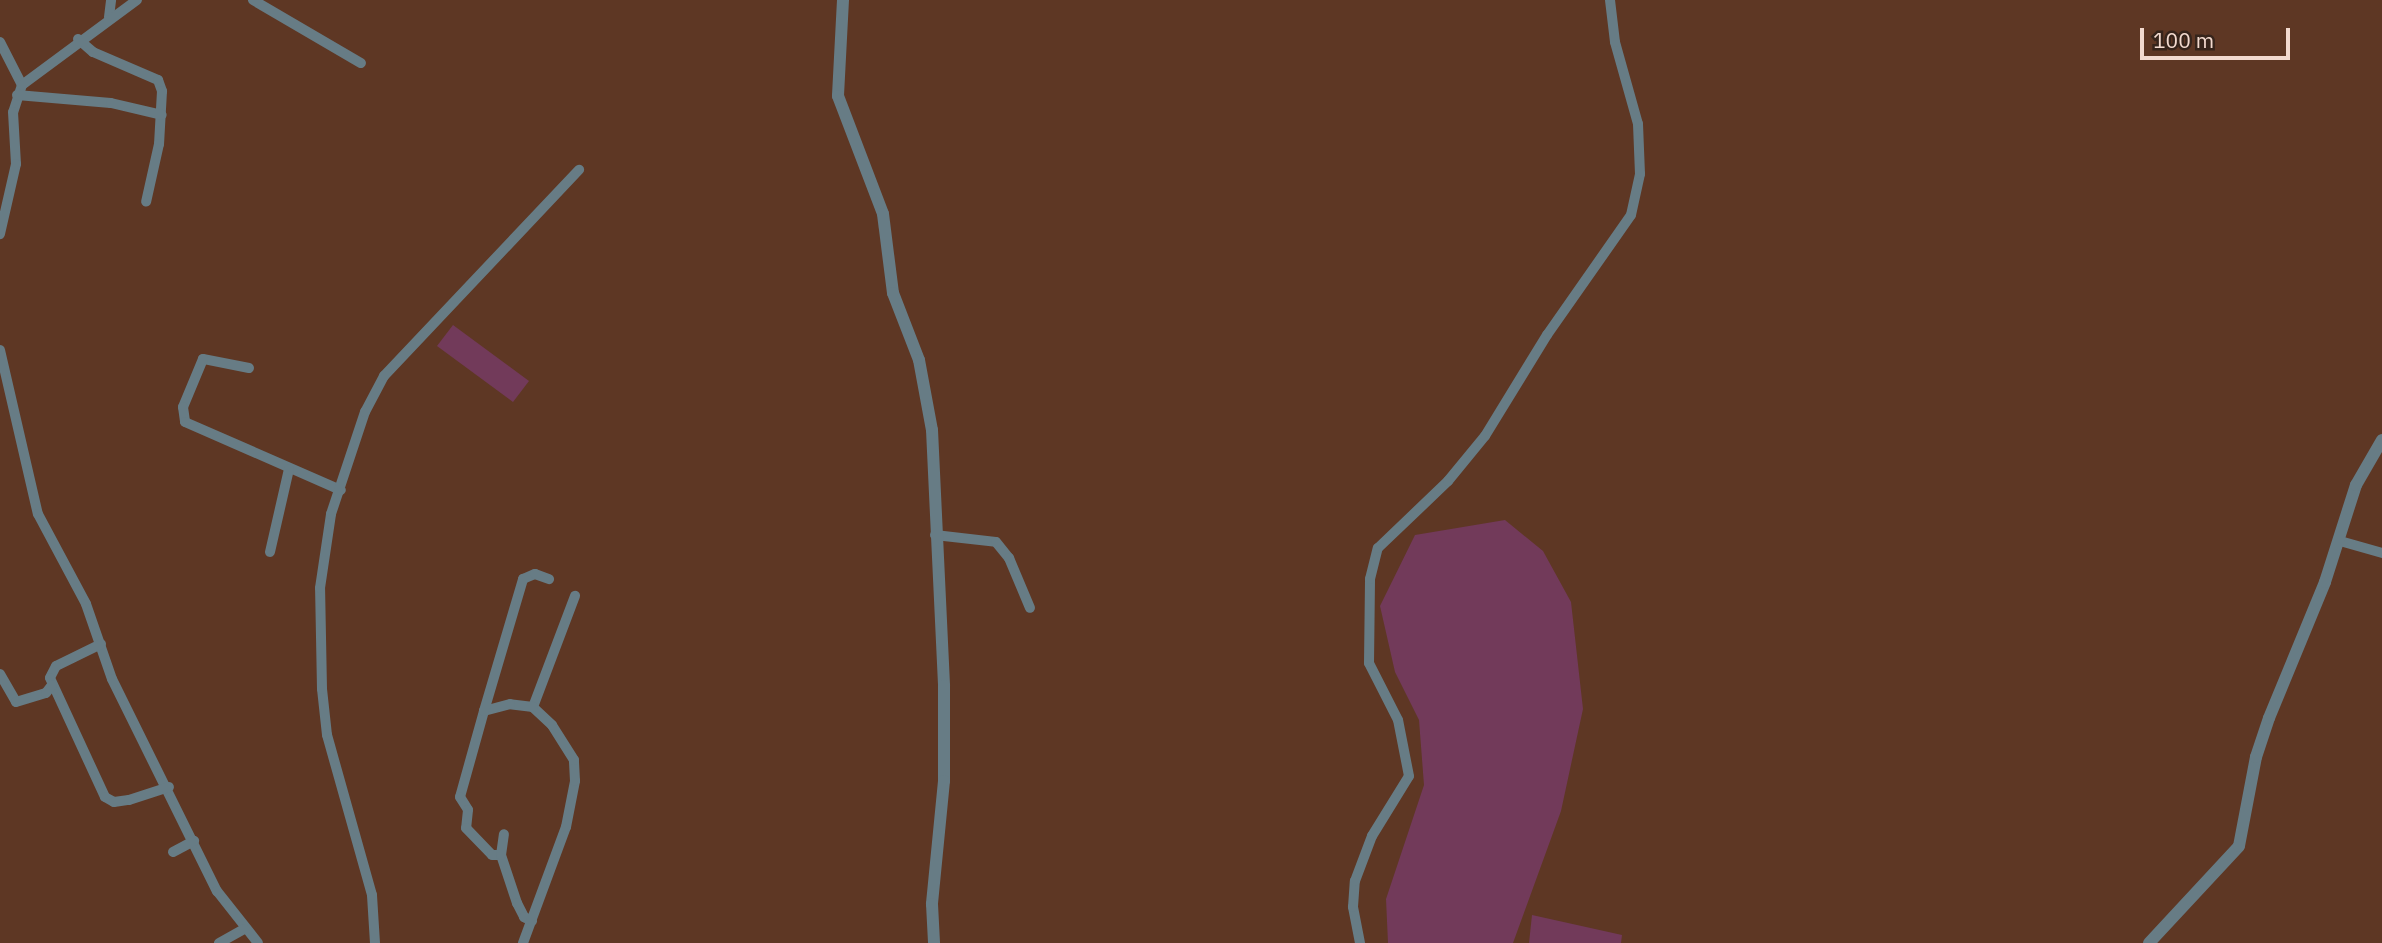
<!DOCTYPE html>
<style>
body{margin:0}
#map{position:relative;width:2382px;height:943px;overflow:hidden;background:#5e3724;font-family:"IBM Plex Sans",sans-serif}
div>[style]{position:absolute}
.green>*{inset:0;background:#723a5a}
.minor>*{height:10px;margin:-5px;padding:0 5px;transform-origin:5px;border-radius:5px;background:#677c85}
.tertiary>*{height:12px;margin:-6px;padding:0 6px;transform-origin:6px;border-radius:6px;background:#677c85}
span{translate:-50% -50%;white-space:nowrap;text-align:center;line-height:1.15;-webkit-text-stroke:7px #36241b;paint-order:stroke}
.scale{position:absolute;left:2140px;top:28px;width:150px;height:32px;box-sizing:border-box;border:4px solid #f3dacf;border-top:0;padding-left:9px;font-size:21px;line-height:24px;white-space:nowrap;color:#f3dacf;-webkit-text-stroke:5px #36241b;paint-order:stroke}
</style>
<div id="map">
<div class="green">
<i style="clip-path:polygon(453px 325px,529px 381px,513px 402px,437px 346px)"></i>
<i style="clip-path:polygon(1505px 520px,1543px 551px,1571px 602px,1583px 709px,1561px 811px,1513px 943px,1388px 943px,1386px 899px,1424px 785px,1419px 720px,1395px 672px,1380px 606px,1415px 535px)"></i>
<i style="clip-path:polygon(1532px 915px,1622px 935px,1621px 943px,1529px 943px)"></i>
</div>
<div class="minor">
<i style="left:253px;top:0;width:125px;rotate:30.3deg"></i>
<i style="left:109px;top:17px;width:17px;rotate:-83deg"></i>
<i style="left:78px;top:39px;width:20px;rotate:41deg"></i>
<i style="left:93px;top:52px;width:71px;rotate:23.3deg"></i>
<i style="left:158px;top:80px;width:12px;rotate:70deg"></i>
<i style="left:162px;top:91px;width:53px;rotate:93.2deg"></i>
<i style="left:159px;top:144px;width:59px;rotate:102.6deg"></i>
<i style="left:0;top:42px;width:48px;rotate:62.9deg"></i>
<i style="left:22px;top:85px;width:28px;rotate:108deg"></i>
<i style="left:13px;top:112px;width:52px;rotate:86.7deg"></i>
<i style="left:16px;top:164px;width:72px;rotate:102.9deg"></i>
<i style="left:22px;top:85px;width:143px;rotate:-36.5deg"></i>
<i style="left:17px;top:95px;width:94px;rotate:4.9deg"></i>
<i style="left:111px;top:103px;width:52px;rotate:13.2deg"></i>
<i style="left:0;top:350px;width:168px;rotate:77deg"></i>
<i style="left:38px;top:514px;width:102px;rotate:61.9deg"></i>
<i style="left:86px;top:604px;width:79px;rotate:70.9deg"></i>
<i style="left:112px;top:679px;width:237px;rotate:63.7deg"></i>
<i style="left:217px;top:891px;width:66px;rotate:51.7deg"></i>
<i style="left:249px;top:368px;width:47px;rotate:-168.9deg"></i>
<i style="left:203px;top:359px;width:52px;rotate:112.6deg"></i>
<i style="left:183px;top:407px;width:15px;rotate:82deg"></i>
<i style="left:185px;top:422px;width:170px;rotate:23.6deg"></i>
<i style="left:935px;top:535px;width:61px;rotate:6.5deg"></i>
<i style="left:996px;top:542px;width:21px;rotate:51deg"></i>
<i style="left:1009px;top:558px;width:54px;rotate:67.2deg"></i>
<i style="left:2340px;top:541px;width:44px;rotate:15.9deg"></i>
<i style="left:270px;top:552px;width:85px;rotate:-77.1deg"></i>
<i style="left:101px;top:644px;width:50px;rotate:153.9deg"></i>
<i style="left:56px;top:666px;width:13px;rotate:117deg"></i>
<i style="left:50px;top:678px;width:131px;rotate:65.2deg"></i>
<i style="left:105px;top:797px;width:10px;rotate:29deg"></i>
<i style="left:114px;top:802px;width:15px;rotate:-8deg"></i>
<i style="left:129px;top:800px;width:42px;rotate:-18deg"></i>
<i style="left:0;top:674px;width:32px;rotate:60deg"></i>
<i style="left:16px;top:702px;width:31px;rotate:-17deg"></i>
<i style="left:46px;top:693px;width:10px;rotate:-53deg"></i>
<i style="left:533px;top:707px;width:119px;rotate:-69.3deg"></i>
<i style="left:484px;top:711px;width:89px;rotate:105.6deg"></i>
<i style="left:460px;top:797px;width:15px;rotate:58deg"></i>
<i style="left:468px;top:810px;width:18px;rotate:96deg"></i>
<i style="left:466px;top:828px;width:37px;rotate:46deg"></i>
<i style="left:492px;top:855px;width:9px"></i>
<i style="left:501px;top:855px;width:51px;rotate:71.6deg"></i>
<i style="left:517px;top:903px;width:16px;rotate:63deg"></i>
<i style="left:524px;top:917px;width:9px;rotate:27deg"></i>
<i style="left:173px;top:852px;width:24px;rotate:-28deg"></i>
<i style="left:501px;top:855px;width:21px;rotate:-82deg"></i>
<i style="left:219px;top:943px;width:29px;rotate:-29deg"></i>
<i style="left:375px;top:943px;width:48px;rotate:-93.6deg"></i>
<i style="left:372px;top:895px;width:166px;rotate:-105.7deg"></i>
<i style="left:327px;top:735px;width:46px;rotate:-96.2deg"></i>
<i style="left:322px;top:689px;width:101px;rotate:-91.1deg"></i>
<i style="left:320px;top:588px;width:75px;rotate:-81.5deg"></i>
<i style="left:331px;top:514px;width:108px;rotate:-71.6deg"></i>
<i style="left:365px;top:412px;width:41px;rotate:-62.2deg"></i>
<i style="left:384px;top:376px;width:284px;rotate:-46.6deg"></i>
<i style="left:523px;top:943px;width:124px;rotate:-69.7deg"></i>
<i style="left:566px;top:827px;width:47px;rotate:-78.9deg"></i>
<i style="left:575px;top:781px;width:21px;rotate:-93deg"></i>
<i style="left:574px;top:760px;width:41px;rotate:-122.2deg"></i>
<i style="left:552px;top:725px;width:26px;rotate:-137deg"></i>
<i style="left:533px;top:707px;width:23px;rotate:-173deg"></i>
<i style="left:510px;top:704px;width:27px;rotate:165deg"></i>
<i style="left:484px;top:711px;width:138px;rotate:-73.5deg"></i>
<i style="left:523px;top:579px;width:13px;rotate:-23deg"></i>
<i style="left:535px;top:574px;width:15px;rotate:20deg"></i>
<i style="left:1360px;top:943px;width:37px;rotate:-101deg"></i>
<i style="left:1353px;top:907px;width:26px;rotate:-86deg"></i>
<i style="left:1355px;top:881px;width:48px;rotate:-69.3deg"></i>
<i style="left:1372px;top:836px;width:70px;rotate:-58.3deg"></i>
<i style="left:1409px;top:776px;width:57px;rotate:-101.1deg"></i>
<i style="left:1398px;top:720px;width:64px;rotate:-117deg"></i>
<i style="left:1369px;top:663px;width:84px;rotate:-89.3deg"></i>
<i style="left:1370px;top:579px;width:32px;rotate:-76deg"></i>
<i style="left:1378px;top:548px;width:97px;rotate:-43.7deg"></i>
<i style="left:1448px;top:481px;width:58px;rotate:-50.6deg"></i>
<i style="left:1485px;top:436px;width:119px;rotate:-58.5deg"></i>
<i style="left:1547px;top:335px;width:146px;rotate:-55deg"></i>
<i style="left:1631px;top:215px;width:42px;rotate:-77.6deg"></i>
<i style="left:1640px;top:174px;width:50px;rotate:-92.3deg"></i>
<i style="left:1638px;top:124px;width:85px;rotate:-105.7deg"></i>
<i style="left:1615px;top:42px;width:42px;rotate:-96.8deg"></i>
</div>
<div class="tertiary">
<i style="left:843px;top:0;width:96px;rotate:93deg"></i>
<i style="left:838px;top:96px;width:126px;rotate:69.1deg"></i>
<i style="left:883px;top:214px;width:80px;rotate:82.8deg"></i>
<i style="left:893px;top:293px;width:72px;rotate:68.8deg"></i>
<i style="left:919px;top:360px;width:71px;rotate:79.5deg"></i>
<i style="left:932px;top:430px;width:256px;rotate:87.3deg"></i>
<i style="left:944px;top:686px;width:95px;rotate:90deg"></i>
<i style="left:944px;top:781px;width:124px;rotate:95.6deg"></i>
<i style="left:932px;top:904px;width:39px;rotate:87deg"></i>
<i style="left:2149px;top:943px;width:132px;rotate:-47.1deg"></i>
<i style="left:2239px;top:846px;width:91px;rotate:-79.2deg"></i>
<i style="left:2256px;top:757px;width:41px;rotate:-71.6deg"></i>
<i style="left:2269px;top:718px;width:147px;rotate:-67.6deg"></i>
<i style="left:2325px;top:582px;width:102px;rotate:-72.3deg"></i>
<i style="left:2356px;top:485px;width:52px;rotate:-60deg"></i>
</div>
<div class="scale">100 m</div>
</div>
